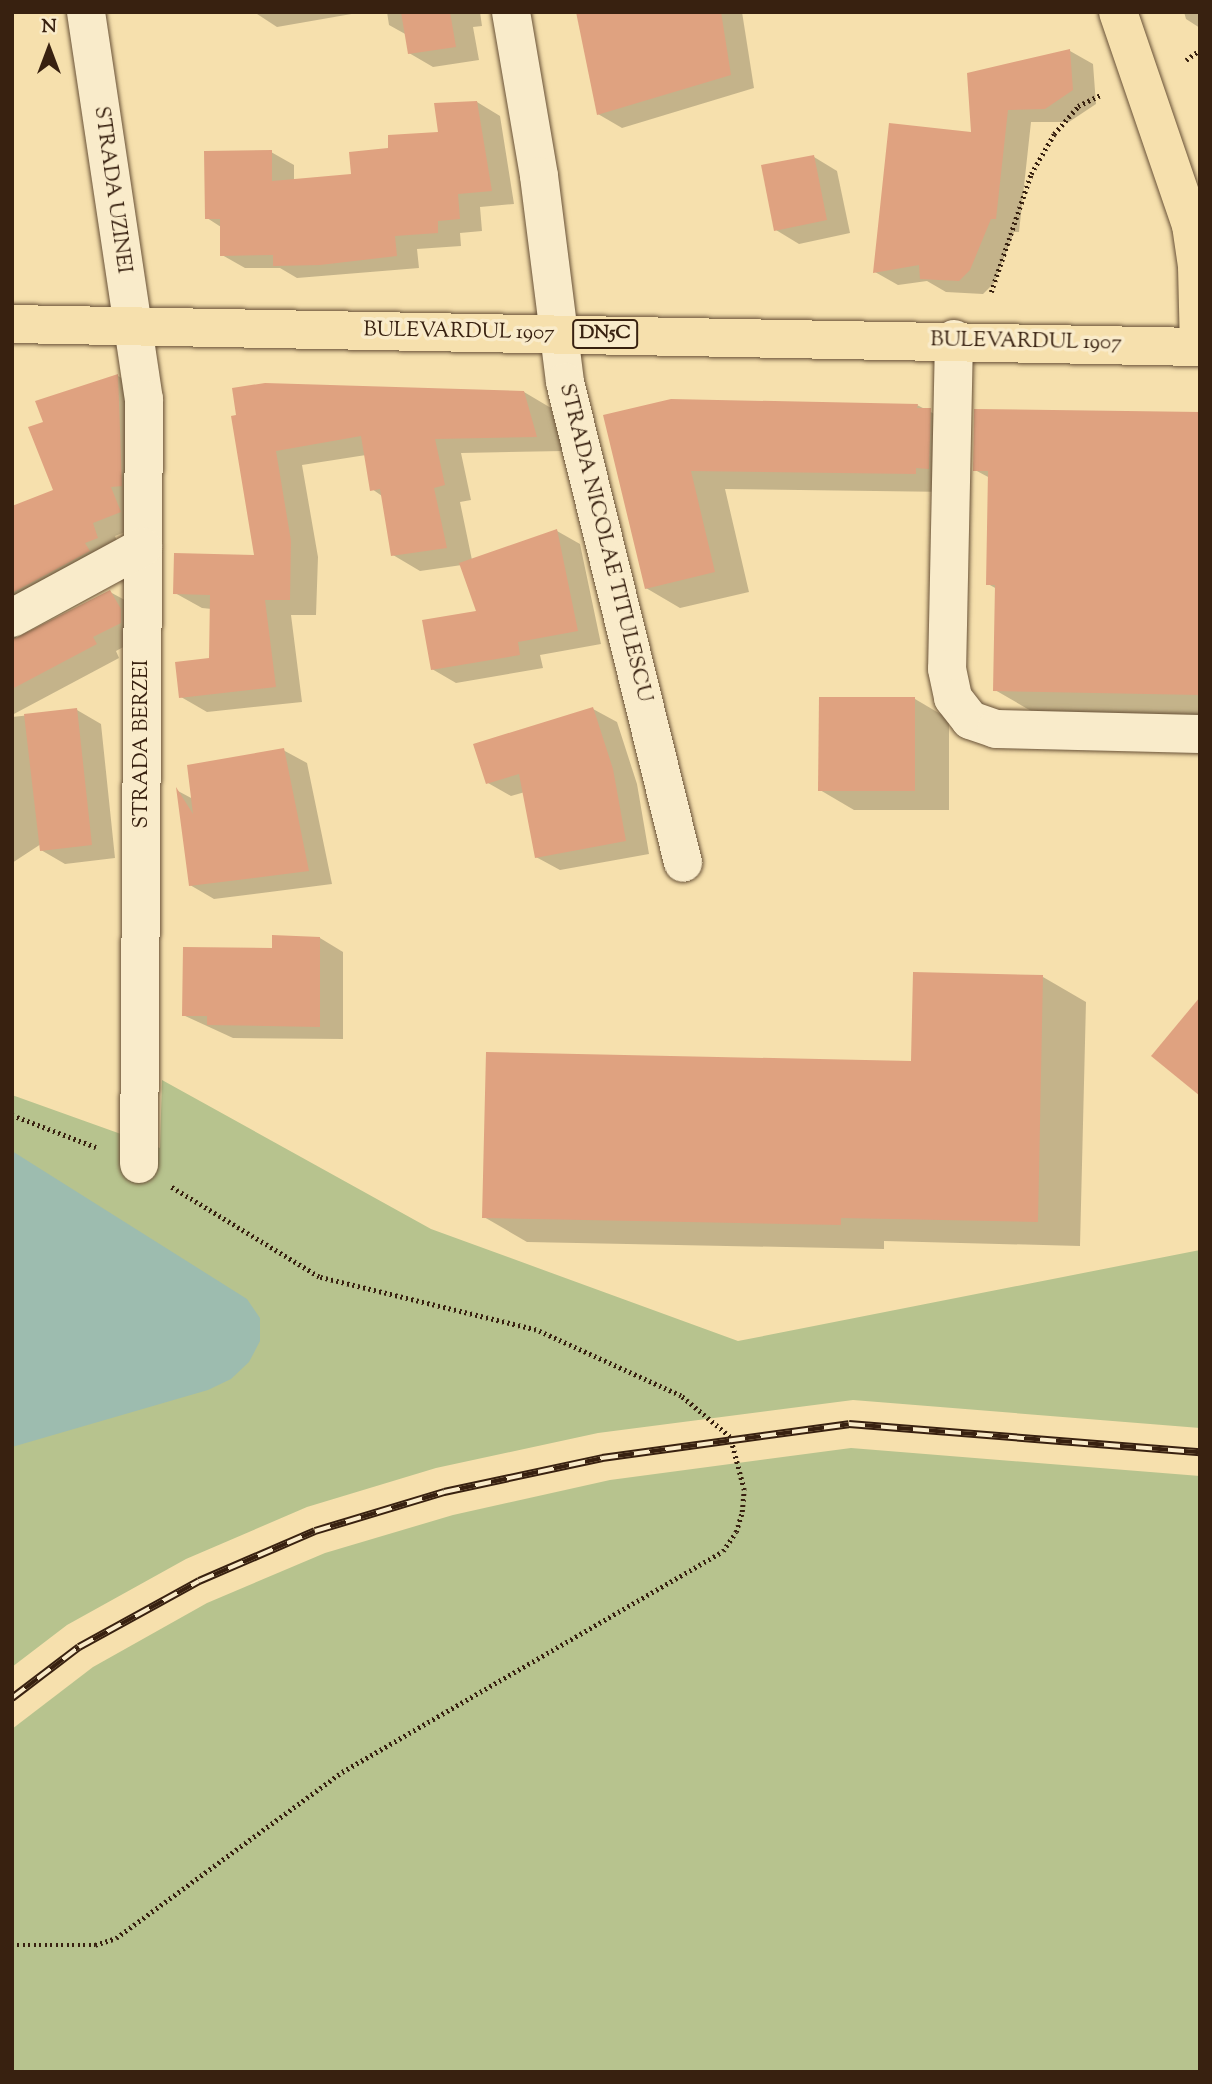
<!DOCTYPE html>
<style>
body{margin:0}
#map{position:relative;width:1212px;height:2084px;overflow:hidden;background:#f6e0ad;font-family:"Sorts Mill Goudy",serif}
div>[style]{position:absolute}
.green>*{inset:0;background:#b7c38e}
.water>*{inset:0;background:#9dbcaf}
.shadow>*{inset:0;background:#0003}
.building>*{inset:0;background:#dfa280}
.path>*{height:4.5px;margin-top:-2.25px;transform-origin:0;background:repeating-linear-gradient(90deg,#382110 0 2px,transparent 0 5.5px)}
.roads{filter:drop-shadow(0 0 2px #685137) drop-shadow(0 0 2px #685137)}
.minor>*{height:38px;margin:-19px;padding:0 19px;transform-origin:19px;border-radius:19px;background:#f9ebca}
.major>*{height:38px;margin:-19px;padding:0 19px;transform-origin:19px;border-radius:19px;background:#f6e0ad}
.rail>*{height:8px;margin-top:-4px;transform-origin:0;background:repeating-linear-gradient(90deg,#f9ebca 0 16px,#382110 0 32px);box-sizing:border-box;border-block:2px solid #382110}
span{translate:-50% -50%;white-space:nowrap;text-align:center;line-height:1.15;-webkit-text-stroke:7px #f9ebca;paint-order:stroke}
.shield-label span{padding:2px 5px;background:#f9ebca;border:2px solid;border-radius:5px;-webkit-text-stroke-width:0}
.shield-label{font-size:19px;color:#382110;font-weight:700}
.street-label{font-size:21px;color:#382110}
.frame{position:absolute;inset:0;border:14px solid #382110;pointer-events:none}
.north{position:absolute;left:14px;top:14px;width:70px;height:70px;-webkit-text-stroke:5px #f9ebca;paint-order:stroke;rotate:0deg;font-size:19px;font-weight:700;line-height:28px;text-align:center;color:#382110}
.north::after{content:'';display:block;margin:auto;width:24px;height:32px;background:#382110;clip-path:polygon(50% 0,100% 100%,50% 72%,0 100%)}
</style>
<div id="map">
<div class="green">
<i style="clip-path:polygon(162px 1080px,431px 1229px,738px 1341px,1200px 1250px,1200px 1428px,853px 1400px,598px 1433px,436px 1468px,307px 1507px,186px 1559px,67px 1625px,12px 1667px,12px 1095px,160px 1148px)"></i>
<i style="clip-path:polygon(851px 1448px,1200px 1476px,1200px 2072px,12px 2072px,12px 1729px,93px 1667px,207px 1603px,325px 1553px,453px 1515px,610px 1480px)"></i>
</div>
<div class="water">
<i style="clip-path:polygon(12px 1151px,247px 1299px,260px 1318px,260px 1341px,249px 1362px,231px 1379px,208px 1390px,12px 1447px)"></i>
</div>
<div class="shadow">
<i style="clip-path:polygon(254px 12px,363px 12px,277px 27px)"></i>
<i style="clip-path:polygon(387px 12px,480px 12px,482px 26px,473px 27px,479px 60px,433px 67px,409px 53px,407px 35px,389px 25px)"></i>
<i style="clip-path:polygon(578px 12px,742px 12px,754px 88px,622px 128px,598px 114px)"></i>
<i style="clip-path:polygon(1184px 12px,1200px 12px,1200px 28px,1186px 19px)"></i>
<i style="clip-path:polygon(1070px 51px,1093px 64px,1096px 104px,1069px 122px,1031px 122px,1019px 232px,1014px 232px,994px 283px,983px 294px,946px 292px,927px 281px,898px 285px,875px 272px,973px 134px)"></i>
<i style="clip-path:polygon(477px 102px,500px 116px,514px 204px,480px 207px,482px 231px,460px 233px,461px 246px,417px 249px,419px 268px,297px 278px,280px 268px,245px 268px,222px 255px,221px 227px,207px 218px,271px 152px,294px 165px,294px 181px,353px 175px,390px 150px,440px 134px)"></i>
<i style="clip-path:polygon(814px 157px,837px 171px,850px 233px,799px 244px,776px 230px)"></i>
<i style="clip-path:polygon(118px 376px,141px 390px,143px 525px,115px 536px,121px 551px,13px 632px,17px 639px,110px 592px,134px 605px,144px 636px,116px 651px,119px 658px,12px 715px,12px 508px,55px 491px,45px 423px)"></i>
<i style="clip-path:polygon(524px 392px,551px 408px,563px 451px,461px 453px,471px 500px,460px 502px,472px 560px,557px 531px,580px 544px,601px 644px,540px 655px,543px 668px,456px 683px,432px 669px,479px 612px,462px 565px,420px 571px,393px 555px,382px 496px,372px 489px,366px 455px,302px 465px,318px 557px,316px 615px,291px 615px,302px 702px,207px 712px,181px 697px,211px 659px,212px 609px,202px 608px,175px 593px,256px 557px,233px 418px)"></i>
<i style="clip-path:polygon(672px 401px,917px 405px,964px 429px,950px 492px,725px 489px,749px 592px,680px 608px,646px 588px)"></i>
<i style="clip-path:polygon(1200px 414px,1200px 718px,1038px 715px,995px 690px,997px 589px,988px 584px,990px 478px,975px 470px)"></i>
<i style="clip-path:polygon(915px 699px,949px 719px,949px 810px,854px 810px,820px 790px)"></i>
<i style="clip-path:polygon(593px 709px,617px 722px,637px 784px,649px 854px,560px 870px,536px 857px,525px 792px,511px 796px,488px 783px)"></i>
<i style="clip-path:polygon(77px 710px,101px 724px,115px 858px,65px 864px,41px 850px,41px 844px,12px 863px,12px 717px)"></i>
<i style="clip-path:polygon(283px 750px,307px 763px,332px 884px,214px 899px,190px 885px,178px 791px,193px 799px)"></i>
<i style="clip-path:polygon(320px 938px,343px 952px,343px 1039px,233px 1038px,183px 1015px,274px 950px)"></i>
<i style="clip-path:polygon(1043px 977px,1086px 1002px,1080px 1246px,884px 1241px,884px 1249px,527px 1242px,484px 1217px,912px 1063px)"></i>
</div>
<div class="building">
<i style="clip-path:polygon(401px 12px,450px 12px,456px 47px,408px 54px)"></i>
<i style="clip-path:polygon(576px 12px,721px 12px,731px 75px,597px 115px)"></i>
<i style="clip-path:polygon(1070px 49px,1073px 90px,1045px 109px,1008px 110px,996px 219px,991px 219px,970px 270px,959px 281px,920px 279px,919px 265px,873px 273px,889px 123px,971px 132px,967px 73px)"></i>
<i style="clip-path:polygon(477px 101px,492px 191px,458px 194px,460px 219px,438px 221px,438px 233px,395px 236px,397px 256px,320px 265px,273px 266px,273px 255px,220px 256px,220px 219px,205px 219px,204px 151px,272px 150px,272px 181px,351px 174px,349px 152px,388px 148px,388px 135px,438px 132px,434px 103px)"></i>
<i style="clip-path:polygon(814px 155px,827px 220px,774px 231px,761px 165px)"></i>
<i style="clip-path:polygon(118px 374px,122px 486px,111px 487px,121px 512px,93px 523px,98px 538px,85px 543px,90px 551px,12px 593px,12px 506px,53px 490px,28px 427px,43px 422px,35px 401px)"></i>
<i style="clip-path:polygon(265px 383px,524px 391px,537px 437px,435px 439px,445px 485px,434px 488px,447px 548px,391px 556px,380px 489px,370px 491px,361px 436px,276px 451px,291px 541px,290px 600px,265px 600px,276px 687px,179px 698px,175px 662px,209px 658px,210px 595px,173px 594px,174px 553px,254px 555px,231px 416px,236px 415px,232px 388px)"></i>
<i style="clip-path:polygon(671px 399px,918px 404px,917px 408px,931px 408px,929px 469px,916px 468px,916px 474px,691px 471px,715px 572px,645px 589px,603px 415px)"></i>
<i style="clip-path:polygon(974px 409px,1200px 412px,1200px 695px,993px 691px,995px 585px,986px 585px,988px 471px,973px 471px)"></i>
<i style="clip-path:polygon(557px 529px,578px 631px,518px 642px,520px 655px,431px 670px,422px 620px,476px 611px,459px 563px)"></i>
<i style="clip-path:polygon(110px 590px,121px 609px,121px 623px,93px 637px,97px 644px,12px 689px,12px 640px)"></i>
<i style="clip-path:polygon(819px 697px,915px 697px,915px 791px,818px 791px)"></i>
<i style="clip-path:polygon(593px 707px,613px 769px,626px 841px,535px 858px,519px 774px,486px 784px,473px 744px)"></i>
<i style="clip-path:polygon(77px 708px,92px 845px,40px 851px,24px 714px)"></i>
<i style="clip-path:polygon(284px 748px,309px 871px,189px 886px,176px 787px,193px 814px,187px 765px)"></i>
<i style="clip-path:polygon(272px 935px,320px 937px,320px 1027px,207px 1025px,207px 1016px,182px 1016px,183px 947px,272px 948px)"></i>
<i style="clip-path:polygon(913px 972px,1043px 975px,1038px 1222px,841px 1218px,841px 1225px,482px 1218px,486px 1052px,911px 1061px)"></i>
<i style="clip-path:polygon(1200px 997px,1200px 1096px,1151px 1056px)"></i>
</div>
<div class="path">
<i style="left:1186px;top:60px;width:17px;rotate:-36deg"></i>
<i style="left:991px;top:292px;width:125px;rotate:-71.3deg"></i>
<i style="left:1031px;top:174px;width:46px;rotate:-60.1deg"></i>
<i style="left:1054px;top:134px;width:37px;rotate:-49deg"></i>
<i style="left:1078px;top:106px;width:25px;rotate:-26deg"></i>
<i style="left:12px;top:1115px;width:90px;rotate:20.9deg"></i>
<i style="left:12px;top:1945px;width:83px"></i>
<i style="left:95px;top:1945px;width:22px;rotate:-18deg"></i>
<i style="left:116px;top:1938px;width:280px;rotate:-36.3deg"></i>
<i style="left:342px;top:1772px;width:440px;rotate:-30.1deg"></i>
<i style="left:723px;top:1551px;width:23px;rotate:-56deg"></i>
<i style="left:736px;top:1532px;width:21px;rotate:-73deg"></i>
<i style="left:742px;top:1512px;width:22px;rotate:-85deg"></i>
<i style="left:744px;top:1490px;width:55px;rotate:-104.8deg"></i>
<i style="left:730px;top:1437px;width:64px;rotate:-140.1deg"></i>
<i style="left:681px;top:1396px;width:159px;rotate:-155.5deg"></i>
<i style="left:536px;top:1330px;width:223px;rotate:-166.3deg"></i>
<i style="left:319px;top:1277px;width:173px;rotate:-148.7deg"></i>
</div>
<div class="roads">
<div class="minor">
<i style="left:86px;top:12px;width:391px;rotate:81.5deg"></i>
<i style="left:144px;top:399px;width:765px;rotate:90.37deg"></i>
<i style="left:511px;top:12px;width:166px;rotate:80.3deg"></i>
<i style="left:539px;top:176px;width:208px;rotate:82.8deg"></i>
<i style="left:565px;top:382px;width:495px;rotate:76.2deg"></i>
<i style="left:954px;top:339px;width:330px;rotate:91.2deg"></i>
<i style="left:947px;top:669px;width:30px;rotate:78deg"></i>
<i style="left:953px;top:698px;width:28px;rotate:52deg"></i>
<i style="left:970px;top:720px;width:28px;rotate:19deg"></i>
<i style="left:996px;top:729px;width:204px;rotate:1.4deg"></i>
<i style="left:12px;top:618px;width:149px;rotate:-28.5deg"></i>
</div>
<div class="major">
<i style="left:1118px;top:12px;width:225px;rotate:71.1deg"></i>
<i style="left:1191px;top:225px;width:41px;rotate:81.7deg"></i>
<i style="left:1197px;top:266px;width:81px;rotate:88.6deg"></i>
<i style="left:12px;top:324px;width:1188px;rotate:1.11deg"></i>
</div>
</div>
<div class="rail">
<i style="left:12px;top:1698px;width:84px;rotate:-37.3deg"></i>
<i style="left:79px;top:1647px;width:137px;rotate:-28.8deg"></i>
<i style="left:199px;top:1581px;width:126px;rotate:-23.3deg"></i>
<i style="left:315px;top:1531px;width:135px;rotate:-16.8deg"></i>
<i style="left:444px;top:1492px;width:162px;rotate:-12.1deg"></i>
<i style="left:602px;top:1458px;width:249px;rotate:-7.8deg"></i>
<i style="left:849px;top:1424px;width:352px;rotate:4.6deg"></i>
</div>
<div class="shield-label">
<span style="left:605px;top:334px">DN5C</span>
</div>
<div class="street-label">
<span style="left:112px;top:190px;rotate:82deg">STRADA UZINEI</span>
<span style="left:459px;top:332px;rotate:1deg">BULEVARDUL 1907</span>
<span style="left:1026px;top:342px;rotate:1deg">BULEVARDUL 1907</span>
<span style="left:605px;top:543px;rotate:76deg">STRADA NICOLAE TITULESCU</span>
<span style="left:142px;top:744px;rotate:-90deg">STRADA BERZEI</span>
</div>
<div class="frame"></div>
<div class="north">N</div>
</div>
